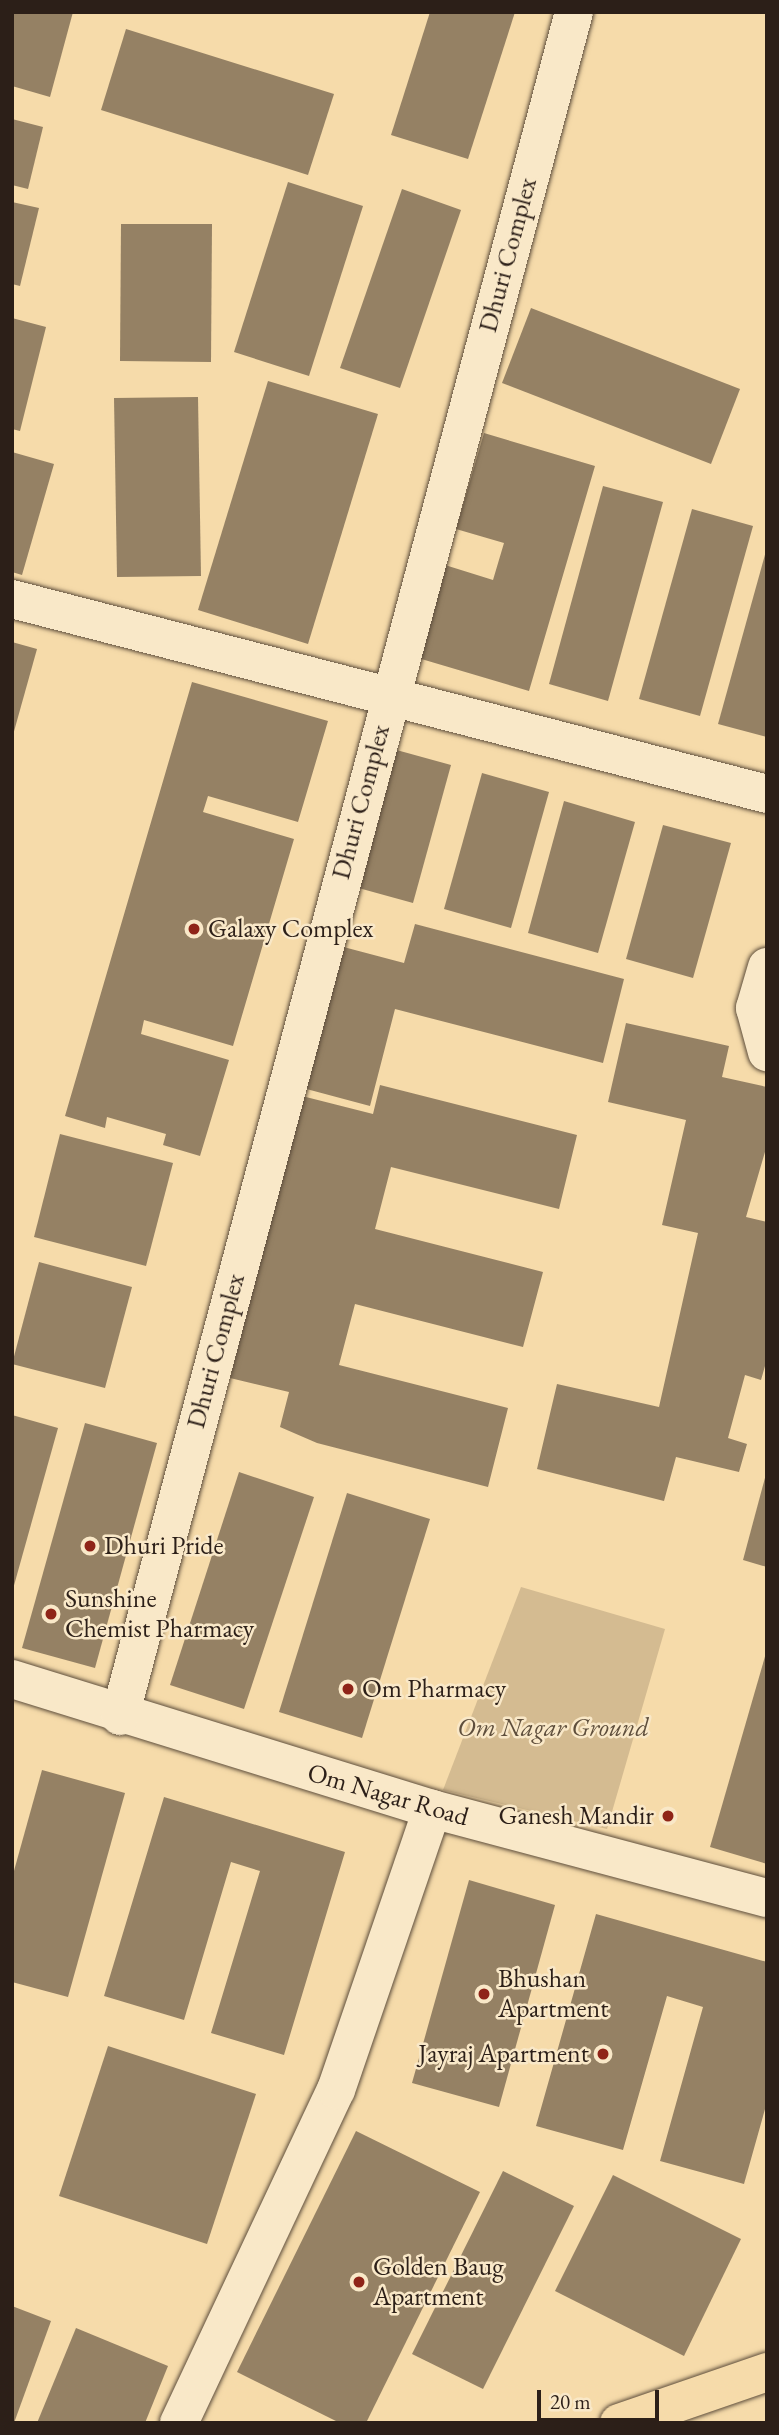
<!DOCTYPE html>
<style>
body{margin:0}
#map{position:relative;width:779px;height:2435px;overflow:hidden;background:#f6dbaa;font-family:"EB Garamond",serif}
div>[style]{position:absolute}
.green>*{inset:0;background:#d4bb91}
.building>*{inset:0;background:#958164}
.roads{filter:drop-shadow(0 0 2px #5e4e3c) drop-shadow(0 0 2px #5e4e3c)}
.minor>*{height:38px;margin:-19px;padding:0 19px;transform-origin:19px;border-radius:19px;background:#f9e8c8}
.major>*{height:38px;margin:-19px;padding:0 19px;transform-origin:19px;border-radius:19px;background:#f6dbaa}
.dots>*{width:19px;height:19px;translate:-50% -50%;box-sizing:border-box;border:4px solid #f9e8c8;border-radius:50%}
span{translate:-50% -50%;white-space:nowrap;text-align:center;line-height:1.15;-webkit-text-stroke:5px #f9e8c8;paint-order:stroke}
.street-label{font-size:26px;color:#2c1f18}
.poi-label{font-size:26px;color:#2c1f18}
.left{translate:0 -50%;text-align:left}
.right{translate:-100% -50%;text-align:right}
.park-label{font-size:26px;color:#5e4e3c;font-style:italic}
.frame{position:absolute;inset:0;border:14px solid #2c1f18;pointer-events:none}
.scale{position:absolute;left:537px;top:2390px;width:122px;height:32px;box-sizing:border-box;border:4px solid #2c1f18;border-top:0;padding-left:9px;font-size:21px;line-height:24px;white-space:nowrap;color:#2c1f18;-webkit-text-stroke:5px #f9e8c8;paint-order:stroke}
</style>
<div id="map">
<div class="green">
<i style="clip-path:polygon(521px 1587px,665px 1629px,607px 1829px,443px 1790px)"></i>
</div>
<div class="building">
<i style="clip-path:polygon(12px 12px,73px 12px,50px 97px,12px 86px)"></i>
<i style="clip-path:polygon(430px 12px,515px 12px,468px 159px,391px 135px)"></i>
<i style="clip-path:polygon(126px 29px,334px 94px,308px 175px,101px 110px)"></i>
<i style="clip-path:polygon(12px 119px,43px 127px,28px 189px,12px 185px)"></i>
<i style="clip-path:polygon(288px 182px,363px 206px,309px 376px,234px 352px)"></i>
<i style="clip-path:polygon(402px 189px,461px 210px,400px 388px,340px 368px)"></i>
<i style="clip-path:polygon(12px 202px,39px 208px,20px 286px,12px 284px)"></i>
<i style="clip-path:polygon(121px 224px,212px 224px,211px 362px,120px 361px)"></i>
<i style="clip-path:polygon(531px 308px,740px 389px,711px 464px,502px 383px)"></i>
<i style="clip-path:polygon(12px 318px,46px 327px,20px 431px,12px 429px)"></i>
<i style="clip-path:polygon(268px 381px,378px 414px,308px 644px,198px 610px)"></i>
<i style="clip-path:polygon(198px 397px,201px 576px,117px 577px,114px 398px)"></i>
<i style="clip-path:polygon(484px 433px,595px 466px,529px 691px,418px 658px,445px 565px,493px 580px,504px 543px,456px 529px)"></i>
<i style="clip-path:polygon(12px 452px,54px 464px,22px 575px,12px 572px)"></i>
<i style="clip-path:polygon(603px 486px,663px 502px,608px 701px,549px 684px)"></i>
<i style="clip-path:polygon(692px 509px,753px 526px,700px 716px,639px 699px)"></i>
<i style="clip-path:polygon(766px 551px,767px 551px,767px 737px,718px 724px)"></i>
<i style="clip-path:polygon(12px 642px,37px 649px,13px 735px,12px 735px)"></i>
<i style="clip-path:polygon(192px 682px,328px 721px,298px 822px,208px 796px,203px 812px,294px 839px,233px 1046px,144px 1020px,141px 1034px,229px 1060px,200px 1156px,163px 1145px,166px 1134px,107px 1117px,105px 1128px,65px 1116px)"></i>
<i style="clip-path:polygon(382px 746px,451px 765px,413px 903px,344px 884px)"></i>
<i style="clip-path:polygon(482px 773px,549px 792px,511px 928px,444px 909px)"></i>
<i style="clip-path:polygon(564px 801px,635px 822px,598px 953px,528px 933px)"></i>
<i style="clip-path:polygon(663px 825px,731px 843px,693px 978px,626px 959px)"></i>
<i style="clip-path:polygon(415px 924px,624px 979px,603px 1063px,395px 1009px,370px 1106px,299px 1087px,336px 945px,404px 963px)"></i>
<i style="clip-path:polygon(626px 1023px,729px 1046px,722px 1077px,767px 1087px,767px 1145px,746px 1217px,767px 1222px,767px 1359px,761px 1380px,745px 1375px,728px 1438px,747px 1444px,739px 1472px,676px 1457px,664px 1501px,537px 1469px,557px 1384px,659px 1407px,698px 1233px,662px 1225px,686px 1120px,608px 1102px)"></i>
<i style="clip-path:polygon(380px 1085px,577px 1135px,559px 1209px,391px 1167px,375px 1229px,543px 1272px,523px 1347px,355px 1304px,339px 1365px,508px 1408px,488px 1487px,317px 1443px,280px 1427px,289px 1392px,230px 1378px,302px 1096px,373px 1114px)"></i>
<i style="clip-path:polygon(60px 1134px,173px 1163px,146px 1266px,34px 1237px)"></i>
<i style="clip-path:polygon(39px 1262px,132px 1287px,105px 1388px,12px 1364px)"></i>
<i style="clip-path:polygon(12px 1415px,58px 1428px,13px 1589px,12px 1589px)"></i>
<i style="clip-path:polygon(85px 1423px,157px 1443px,95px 1668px,22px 1648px)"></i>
<i style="clip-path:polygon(239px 1472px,314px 1497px,244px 1709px,170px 1685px)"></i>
<i style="clip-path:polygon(766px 1474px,767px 1474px,767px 1567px,743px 1560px)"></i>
<i style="clip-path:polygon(347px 1493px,430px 1519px,362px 1738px,279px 1712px)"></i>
<i style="clip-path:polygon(766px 1653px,767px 1653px,767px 1864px,710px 1847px)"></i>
<i style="clip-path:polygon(42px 1770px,125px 1793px,68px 1997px,12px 1982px,12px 1878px)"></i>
<i style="clip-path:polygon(164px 1797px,345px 1852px,284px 2055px,211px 2033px,260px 1871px,231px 1862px,184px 2020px,104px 1996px)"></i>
<i style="clip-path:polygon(469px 1880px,555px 1905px,499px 2107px,412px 2083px)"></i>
<i style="clip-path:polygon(596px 1914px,767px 1962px,767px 2102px,744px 2184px,660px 2161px,703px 2007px,667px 1996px,623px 2150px,536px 2126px)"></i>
<i style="clip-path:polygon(108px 2046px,256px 2094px,207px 2244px,59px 2196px)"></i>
<i style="clip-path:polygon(356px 2131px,480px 2192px,366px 2423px,340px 2423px,237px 2372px)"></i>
<i style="clip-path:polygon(503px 2171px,574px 2206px,483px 2389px,412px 2354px)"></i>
<i style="clip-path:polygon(613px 2175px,741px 2239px,684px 2356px,555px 2291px)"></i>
<i style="clip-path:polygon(12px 2306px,51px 2321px,14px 2423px,12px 2423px)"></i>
<i style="clip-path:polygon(76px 2328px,168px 2366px,145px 2423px,37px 2423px)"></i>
</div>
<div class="roads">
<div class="minor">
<i style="left:12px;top:599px;width:780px;rotate:14.48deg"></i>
<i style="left:767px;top:967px;width:43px;rotate:106.3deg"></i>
<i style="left:755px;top:1008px;width:46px;rotate:74.7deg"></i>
<i style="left:12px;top:1679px;width:440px;rotate:17.2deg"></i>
<i style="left:432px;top:1809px;width:347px;rotate:14.9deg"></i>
<i style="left:120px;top:1716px;width:1763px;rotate:-75.08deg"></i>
<i style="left:179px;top:2423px;width:368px;rotate:-64.8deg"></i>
<i style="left:336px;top:2090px;width:297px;rotate:-71.1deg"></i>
</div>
<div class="major">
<i style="left:619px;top:2423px;width:157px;rotate:-19deg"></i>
</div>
</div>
<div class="dots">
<i style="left:194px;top:929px;background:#8f2418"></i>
<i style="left:90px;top:1546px;background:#8f2418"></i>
<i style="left:51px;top:1614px;background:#8f2418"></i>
<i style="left:348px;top:1689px;background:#8f2418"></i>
<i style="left:668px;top:1816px;background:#8f2418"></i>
<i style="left:484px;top:1994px;background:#8f2418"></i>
<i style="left:603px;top:2054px;background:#8f2418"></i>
<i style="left:359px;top:2282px;background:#8f2418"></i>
</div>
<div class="street-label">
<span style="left:508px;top:255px;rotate:-75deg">Dhuri Complex</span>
<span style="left:361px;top:802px;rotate:-75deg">Dhuri Complex</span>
<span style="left:216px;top:1351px;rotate:-75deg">Dhuri Complex</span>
<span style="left:388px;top:1795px;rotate:16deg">Om Nagar Road</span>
</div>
<div class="poi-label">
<span class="left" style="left:208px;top:929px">Galaxy Complex</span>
<span class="left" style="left:104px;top:1546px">Dhuri Pride</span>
<span class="left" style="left:65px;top:1614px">Sunshine<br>Chemist Pharmacy</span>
<span class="left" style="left:362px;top:1689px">Om Pharmacy</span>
<span class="right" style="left:654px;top:1816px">Ganesh Mandir</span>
<span class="left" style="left:498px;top:1994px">Bhushan<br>Apartment</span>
<span class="right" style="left:589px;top:2054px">Jayraj Apartment</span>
<span class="left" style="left:373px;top:2282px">Golden Baug<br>Apartment</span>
</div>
<div class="park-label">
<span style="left:553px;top:1728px">Om Nagar Ground</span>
</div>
<div class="frame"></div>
<div class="scale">20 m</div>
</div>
